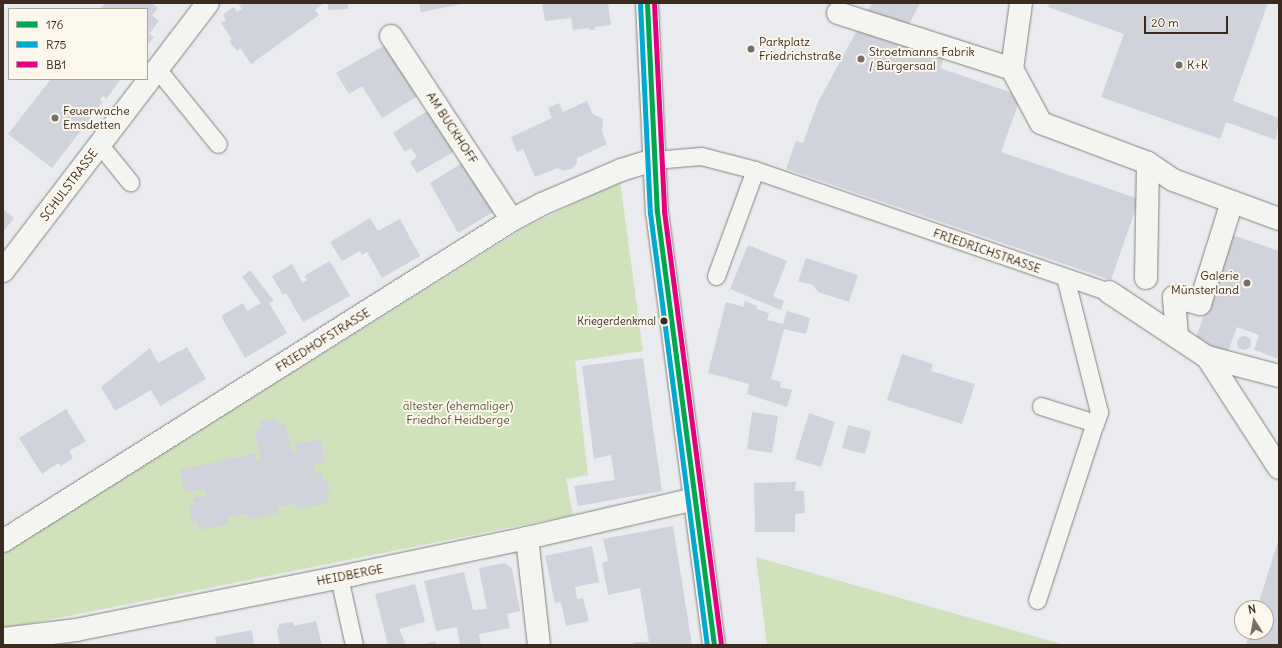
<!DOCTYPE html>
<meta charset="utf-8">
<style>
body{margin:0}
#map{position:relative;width:1282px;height:648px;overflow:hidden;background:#e9ebee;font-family:Delius,sans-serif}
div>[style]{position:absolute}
.green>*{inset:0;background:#d0e2bb}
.building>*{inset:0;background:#d0d3dc}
.round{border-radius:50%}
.roads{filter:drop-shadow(0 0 1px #848281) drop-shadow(0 0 1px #848281)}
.lane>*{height:17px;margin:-8.5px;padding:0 8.5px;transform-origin:8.5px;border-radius:8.5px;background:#f4f4f1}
.street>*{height:22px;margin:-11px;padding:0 11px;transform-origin:11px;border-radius:11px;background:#f4f4f1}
.secondary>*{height:22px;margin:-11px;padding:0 11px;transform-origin:11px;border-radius:11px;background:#f4f4f1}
.bus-1>*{height:5px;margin:-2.5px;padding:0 2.5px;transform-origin:2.5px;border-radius:2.5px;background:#00a651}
.bus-2>*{height:5px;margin:-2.5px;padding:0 2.5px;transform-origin:2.5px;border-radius:2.5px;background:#00a9ce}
.bus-3>*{height:5px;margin:-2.5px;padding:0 2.5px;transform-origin:2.5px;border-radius:2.5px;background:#e5007d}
.dots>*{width:11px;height:11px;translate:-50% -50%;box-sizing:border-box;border:2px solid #fbf7ec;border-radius:50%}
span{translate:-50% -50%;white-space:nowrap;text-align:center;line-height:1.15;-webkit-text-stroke:4px #fbf7ec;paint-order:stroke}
.bus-label{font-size:11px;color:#3b2a1e}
.right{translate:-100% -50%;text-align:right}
.poi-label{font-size:12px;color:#3b2a1e}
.left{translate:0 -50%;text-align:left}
.street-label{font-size:12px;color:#3b2a1e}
.park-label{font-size:12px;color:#5b563b}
.frame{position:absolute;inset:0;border:4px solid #3b2a1e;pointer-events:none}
.legend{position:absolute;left:8px;top:8px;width:140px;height:72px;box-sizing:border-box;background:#fbf7ec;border:1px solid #aea59a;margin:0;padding:5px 7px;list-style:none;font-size:12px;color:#3b2a1e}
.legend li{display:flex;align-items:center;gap:8px;height:20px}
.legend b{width:20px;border:1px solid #aea59a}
.north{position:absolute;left:1234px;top:600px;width:40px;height:40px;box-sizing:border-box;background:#fbf7ec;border:1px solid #aea59a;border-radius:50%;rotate:349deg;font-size:11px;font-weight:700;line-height:16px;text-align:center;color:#3b2a1e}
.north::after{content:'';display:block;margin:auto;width:14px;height:18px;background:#786e67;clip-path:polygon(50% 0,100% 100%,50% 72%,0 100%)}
.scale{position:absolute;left:1144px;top:16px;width:84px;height:18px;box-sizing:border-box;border:2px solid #3b2a1e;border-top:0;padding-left:5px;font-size:12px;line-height:14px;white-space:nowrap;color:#3b2a1e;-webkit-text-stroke:3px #fbf7ec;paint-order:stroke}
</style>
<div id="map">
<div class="green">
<i style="clip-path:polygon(620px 181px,643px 351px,575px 361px,588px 475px,566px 479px,573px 515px,3px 629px,3px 557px,8px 550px,524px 228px)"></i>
<i style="clip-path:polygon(756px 557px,1065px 645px,767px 645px)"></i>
</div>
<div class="building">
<i style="clip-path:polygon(105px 3px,152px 3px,158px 8px,152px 15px,159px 21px,149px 34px,154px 37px,147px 46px,147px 9px,100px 9px)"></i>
<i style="clip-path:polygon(238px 3px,324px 3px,315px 10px,319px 15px,251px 64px,241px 49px,237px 51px,229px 41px,232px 39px,221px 23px,226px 20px,223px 15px,233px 7px,237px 12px,242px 9px)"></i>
<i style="clip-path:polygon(328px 3px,348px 3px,348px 9px,328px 10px)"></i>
<i style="clip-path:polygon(419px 3px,461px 3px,462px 4px,421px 12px)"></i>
<i style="clip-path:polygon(542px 3px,608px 3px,611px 25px,595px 27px,595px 30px,589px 30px,589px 28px,573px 30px,571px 18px,545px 21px)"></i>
<i style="clip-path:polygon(872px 3px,920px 3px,906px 30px,865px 15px)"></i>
<i style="clip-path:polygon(1049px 3px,1268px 3px,1233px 101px,1279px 118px,1276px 140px,1226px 122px,1220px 139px,1101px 97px,1124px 34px,1048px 7px)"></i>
<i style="clip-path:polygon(859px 27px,944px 58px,940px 68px,1021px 96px,1001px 152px,1139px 199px,1111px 280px,786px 169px,796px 141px,803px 143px,818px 102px)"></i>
<i style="clip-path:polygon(389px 43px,419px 95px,382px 118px,362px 86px,349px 94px,336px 73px)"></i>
<i style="clip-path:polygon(51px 79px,121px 79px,106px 99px,103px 96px,100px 100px,103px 102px,52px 168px,8px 134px)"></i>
<i style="clip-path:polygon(587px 101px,593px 114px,603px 119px,602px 132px,607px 144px,577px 158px,577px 163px,571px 169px,563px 171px,558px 168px,535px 177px,523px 149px,517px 152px,511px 137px,552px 118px,548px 108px,559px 103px,563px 112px)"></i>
<i style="clip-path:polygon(430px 109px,455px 151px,417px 173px,410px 162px,417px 157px,411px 148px,405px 152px,393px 133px)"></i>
<i style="clip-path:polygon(462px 163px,495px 211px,458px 233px,430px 183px)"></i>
<i style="clip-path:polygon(3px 209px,14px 218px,3px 232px)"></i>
<i style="clip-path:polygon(370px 218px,378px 231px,400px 219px,420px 256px,382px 278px,367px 252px,362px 255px,360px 251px,342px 261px,330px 242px)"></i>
<i style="clip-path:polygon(1232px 235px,1279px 251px,1279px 359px,1254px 350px,1259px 335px,1237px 327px,1228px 352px,1195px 341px)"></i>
<i style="clip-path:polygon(748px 245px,787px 261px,773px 296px,784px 301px,781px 310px,730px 289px)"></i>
<i style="clip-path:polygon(806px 258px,858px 275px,849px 302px,818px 292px,813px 285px,798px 281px)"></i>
<i style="clip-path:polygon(330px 261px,350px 296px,303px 322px,286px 293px,283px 295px,272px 276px,292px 264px,302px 283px,307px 280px,304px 276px)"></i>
<i style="clip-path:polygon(250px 270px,274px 301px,269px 303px,287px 333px,245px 358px,221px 316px,243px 303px,247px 311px,261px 303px,242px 277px)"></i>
<i style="clip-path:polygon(745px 301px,757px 306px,756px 309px,769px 313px,767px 320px,783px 324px,787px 311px,810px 318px,806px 334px,784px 329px,771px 379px,781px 382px,780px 387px,792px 390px,787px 407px,747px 394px,749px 384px,708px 373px,726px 302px,744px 307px)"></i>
<i class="round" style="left:1237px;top:336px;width:14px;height:14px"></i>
<i style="clip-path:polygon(187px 347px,206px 379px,160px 406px,151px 390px,115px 411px,101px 387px,150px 348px,158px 363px)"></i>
<i style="clip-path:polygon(902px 354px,933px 364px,931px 371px,975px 384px,962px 424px,887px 400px)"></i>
<i style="clip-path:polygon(643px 358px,662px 491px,578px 506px,574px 486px,615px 480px,611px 455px,594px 459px,582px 366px)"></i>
<i style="clip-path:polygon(66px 409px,86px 441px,69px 451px,73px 458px,61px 466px,58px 463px,42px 474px,19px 438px)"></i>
<i style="clip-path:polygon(752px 412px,778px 416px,772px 453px,747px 449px)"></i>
<i style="clip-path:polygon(809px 413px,835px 422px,821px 467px,795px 459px)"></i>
<i style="clip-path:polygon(276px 418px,278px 425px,286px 424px,292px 453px,296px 452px,294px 444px,320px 439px,325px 462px,313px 465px,314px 473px,321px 472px,323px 481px,328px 480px,330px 492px,326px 493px,328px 503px,297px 509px,296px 503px,277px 507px,278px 513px,248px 520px,247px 513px,228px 517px,230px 524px,199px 530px,197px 521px,192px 522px,189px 506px,195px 505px,193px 498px,206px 496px,204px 489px,185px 493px,180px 470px,255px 453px,256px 461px,261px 460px,254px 430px,262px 429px,260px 421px)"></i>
<i style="clip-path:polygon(848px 425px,871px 431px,865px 454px,842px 448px)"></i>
<i style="clip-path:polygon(796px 482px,795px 491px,804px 491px,805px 513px,795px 514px,795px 532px,755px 532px,754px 483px)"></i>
<i style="clip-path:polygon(673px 526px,692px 645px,633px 645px,633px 642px,649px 642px,640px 588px,608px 595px,602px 563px,608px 561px,603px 539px)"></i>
<i style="clip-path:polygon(1279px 538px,1279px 645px,1246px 645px,1250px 632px,1266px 632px,1266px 608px,1257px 608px)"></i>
<i style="clip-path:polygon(592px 546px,599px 582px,575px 587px,577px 599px,583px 598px,589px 621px,566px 626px,561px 602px,555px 603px,545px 556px)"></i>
<i style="clip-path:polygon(505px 563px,512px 569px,520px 611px,507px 614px,510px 628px,479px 634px,481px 645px,460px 645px,457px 627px,436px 631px,424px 581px,464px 572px,473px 610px,487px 609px,479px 568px)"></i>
<i style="clip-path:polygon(415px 584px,425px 622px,399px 629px,406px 645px,388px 645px,375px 594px)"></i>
<i style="clip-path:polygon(316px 621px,322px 645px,280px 645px,277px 629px,279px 628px,279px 624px,293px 622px,294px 626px)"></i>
<i style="clip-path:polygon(252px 630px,254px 645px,217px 645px,215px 637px)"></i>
<i style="clip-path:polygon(435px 641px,436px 645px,422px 645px)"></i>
</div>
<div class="roads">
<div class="lane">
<i style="left:158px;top:70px;width:95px;rotate:51deg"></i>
<i style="left:100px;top:145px;width:48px;rotate:51deg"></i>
<i style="left:654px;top:160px;width:47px;rotate:-4.9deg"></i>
<i style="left:701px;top:156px;width:56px;rotate:14.5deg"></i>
<i style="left:755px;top:170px;width:374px;rotate:19deg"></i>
<i style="left:716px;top:276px;width:113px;rotate:-69.8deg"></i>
<i style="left:1041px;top:406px;width:57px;rotate:17.5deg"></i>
<i style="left:1095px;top:423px;width:12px;rotate:-70deg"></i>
<i style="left:1099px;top:412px;width:139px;rotate:-104.1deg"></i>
<i style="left:339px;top:577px;width:70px;rotate:77.6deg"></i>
<i style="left:1037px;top:600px;width:186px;rotate:-71.9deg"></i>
</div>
<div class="street">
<i style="left:838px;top:13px;width:183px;rotate:17.8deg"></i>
<i style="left:1012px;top:69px;width:61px;rotate:61.8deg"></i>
<i style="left:1041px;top:123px;width:114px;rotate:20.5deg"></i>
<i style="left:1148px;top:163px;width:30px;rotate:34deg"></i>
<i style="left:1173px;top:180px;width:113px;rotate:20.2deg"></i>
<i style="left:391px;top:36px;width:220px;rotate:56.7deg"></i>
<i style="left:1012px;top:69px;width:67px;rotate:-82.2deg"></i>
<i style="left:3px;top:271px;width:337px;rotate:-52.6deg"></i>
<i style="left:1146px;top:278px;width:115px;rotate:-89deg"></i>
<i style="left:1109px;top:292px;width:118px;rotate:33.6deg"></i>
<i style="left:1207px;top:357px;width:74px;rotate:14.8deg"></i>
<i style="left:1177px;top:337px;width:40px;rotate:-94.3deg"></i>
<i style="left:1174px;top:297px;width:27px;rotate:15deg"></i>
<i style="left:1200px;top:304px;width:107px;rotate:-72.6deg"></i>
<i style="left:1207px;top:357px;width:132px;rotate:57deg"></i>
<i style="left:527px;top:538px;width:108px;rotate:83.6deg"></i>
<i style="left:3px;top:541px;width:602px;rotate:-32.24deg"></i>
<i style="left:512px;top:220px;width:34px;rotate:-28deg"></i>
<i style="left:542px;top:204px;width:86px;rotate:-23.3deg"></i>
<i style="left:621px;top:170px;width:34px;rotate:-17deg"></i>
<i style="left:3px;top:639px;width:74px;rotate:-7deg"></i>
<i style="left:76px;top:630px;width:285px;rotate:-11.3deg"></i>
<i style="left:355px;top:574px;width:176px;rotate:-11.8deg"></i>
<i style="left:527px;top:538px;width:171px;rotate:-13.1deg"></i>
</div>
<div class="secondary">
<i style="left:647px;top:3px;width:209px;rotate:87.3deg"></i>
<i style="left:657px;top:212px;width:437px;rotate:82.5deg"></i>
</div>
</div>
<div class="bus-1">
<i style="left:647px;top:3px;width:209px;rotate:87.3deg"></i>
<i style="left:657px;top:212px;width:437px;rotate:82.5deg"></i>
</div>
<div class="bus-2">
<i style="left:640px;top:3px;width:210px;rotate:87.3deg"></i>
<i style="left:650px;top:213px;width:436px;rotate:82.5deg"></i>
</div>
<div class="bus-3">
<i style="left:654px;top:3px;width:208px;rotate:87.2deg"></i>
<i style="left:664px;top:211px;width:437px;rotate:82.5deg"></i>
</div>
<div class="dots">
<i style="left:751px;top:49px;background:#786e67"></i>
<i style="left:861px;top:59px;background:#786e67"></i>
<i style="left:1179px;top:65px;background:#786e67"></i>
<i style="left:55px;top:118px;background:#786e67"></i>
<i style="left:1247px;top:283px;background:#786e67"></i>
<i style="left:664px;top:321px;background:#3b2a1e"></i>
</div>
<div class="bus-label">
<span class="right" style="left:656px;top:321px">Kriegerdenkmal</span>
</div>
<div class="poi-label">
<span class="left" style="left:759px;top:49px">Parkplatz<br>Friedrichstraße</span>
<span class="left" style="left:869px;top:59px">Stroetmanns Fabrik<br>/ Bürgersaal</span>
<span class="left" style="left:1187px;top:65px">K+K</span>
<span class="left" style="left:63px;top:118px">Feuerwache<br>Emsdetten</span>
<span class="right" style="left:1239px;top:283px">Galerie<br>Münsterland</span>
</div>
<div class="street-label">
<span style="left:452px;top:128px;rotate:57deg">AM BUCKHOFF</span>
<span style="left:69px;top:185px;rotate:-53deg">SCHULSTRASSE</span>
<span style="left:987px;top:251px;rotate:19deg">FRIEDRICHSTRASSE</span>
<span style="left:323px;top:340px;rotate:-32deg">FRIEDHOFSTRASSE</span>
<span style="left:350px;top:575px;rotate:-11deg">HEIDBERGE</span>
</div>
<div class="park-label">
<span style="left:458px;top:413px">ältester (ehemaliger)<br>Friedhof Heidberge</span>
</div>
<div class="frame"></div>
<ul class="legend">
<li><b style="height:5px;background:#00a651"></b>176</li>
<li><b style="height:5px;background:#00a9ce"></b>R75</li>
<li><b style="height:5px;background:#e5007d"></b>BB1</li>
</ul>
<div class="north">N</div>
<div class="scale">20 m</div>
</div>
